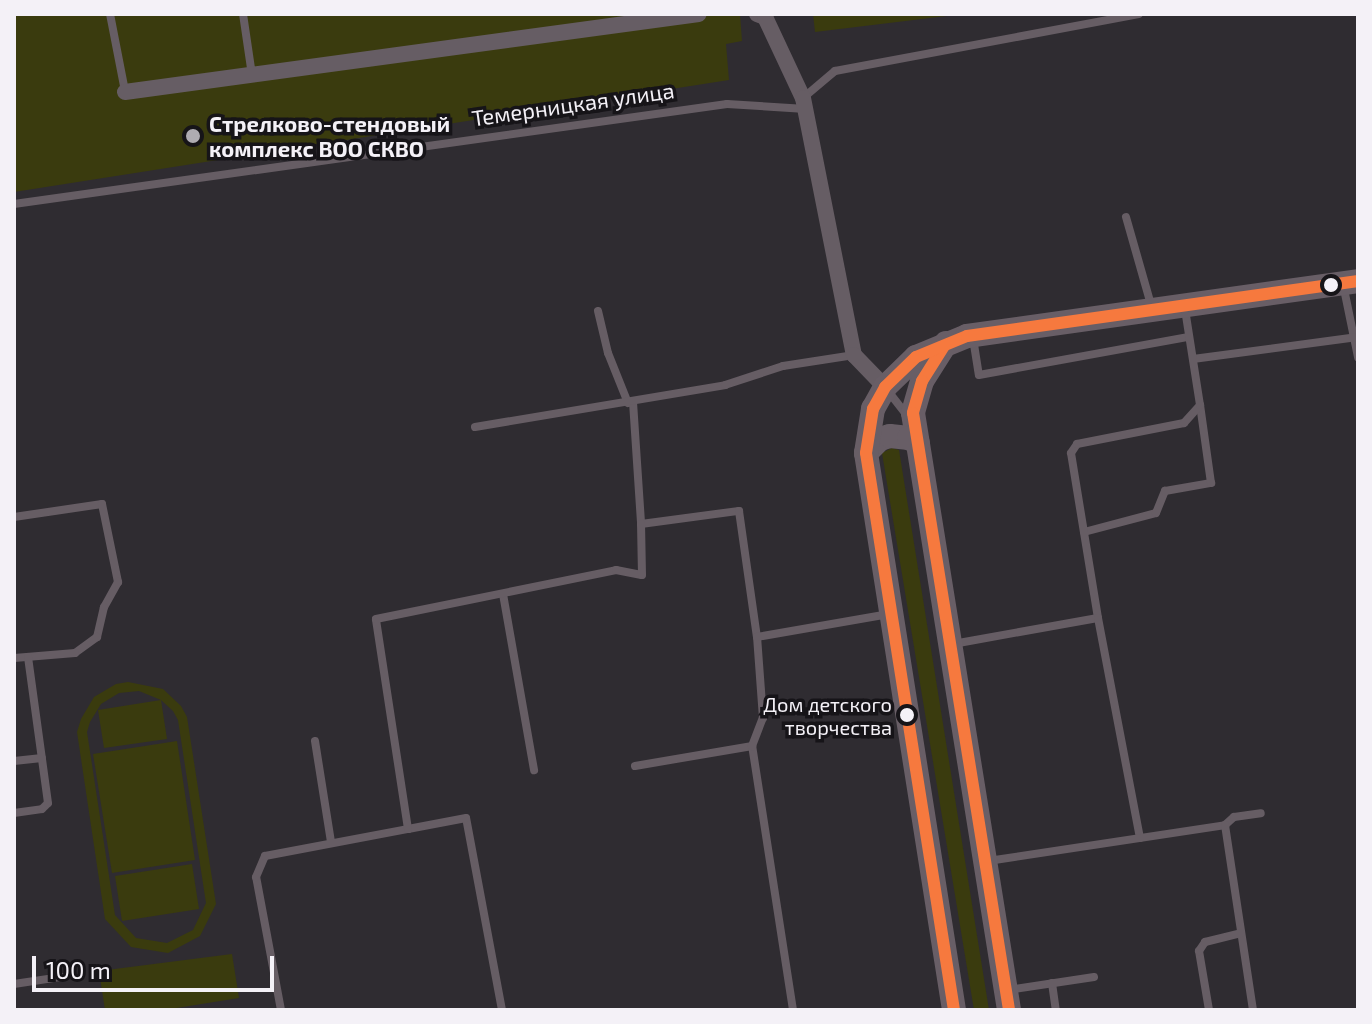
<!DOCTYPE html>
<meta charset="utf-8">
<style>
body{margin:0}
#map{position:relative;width:1372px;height:1024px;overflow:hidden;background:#2f2c31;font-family:"Exo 2",sans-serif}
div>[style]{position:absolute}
.green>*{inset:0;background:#3a3b0e}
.lane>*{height:8px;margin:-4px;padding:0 4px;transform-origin:4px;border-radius:4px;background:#665d64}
.street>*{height:16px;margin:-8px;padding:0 8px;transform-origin:8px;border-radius:8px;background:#665d64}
.secondary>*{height:24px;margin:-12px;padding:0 12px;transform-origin:12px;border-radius:12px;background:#685e66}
.bus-1>*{height:12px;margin:-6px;padding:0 6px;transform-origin:6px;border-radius:6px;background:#f6793e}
.dots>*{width:22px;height:22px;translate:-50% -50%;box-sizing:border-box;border:4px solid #161418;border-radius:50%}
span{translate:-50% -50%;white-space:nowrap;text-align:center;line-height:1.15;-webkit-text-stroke:7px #161418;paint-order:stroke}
.bus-label{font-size:20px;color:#f4f1f7}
.right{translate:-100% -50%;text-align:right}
.street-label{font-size:22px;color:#f4f1f7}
.poi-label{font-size:22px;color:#f4f1f7;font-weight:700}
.left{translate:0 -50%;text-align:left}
.frame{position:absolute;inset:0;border:16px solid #f4f1f7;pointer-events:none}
.scale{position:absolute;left:32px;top:956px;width:242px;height:36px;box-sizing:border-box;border:4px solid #f4f1f7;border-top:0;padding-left:10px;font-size:24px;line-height:28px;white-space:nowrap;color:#f4f1f7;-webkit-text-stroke:6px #161418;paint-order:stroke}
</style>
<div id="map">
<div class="green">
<i style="clip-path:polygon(14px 14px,740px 14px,742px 41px,726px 44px,729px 80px,14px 192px)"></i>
<i style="clip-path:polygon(813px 14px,963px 14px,815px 32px)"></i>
<i style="clip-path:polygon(892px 448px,899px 450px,989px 1010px,974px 1010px,882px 453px)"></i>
<i style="clip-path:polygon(evenodd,128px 682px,163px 689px,181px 706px,187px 717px,216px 904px,200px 936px,168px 953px,131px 947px,105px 919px,77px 732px,81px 719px,94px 697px,116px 684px,128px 682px,139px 691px,161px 700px,98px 710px,104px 748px,167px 739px,161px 700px,173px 711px,178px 720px,206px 903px,193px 930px,167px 943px,136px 938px,115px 915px,87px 732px,90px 722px,101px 704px,119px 693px,139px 691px)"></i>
<i style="clip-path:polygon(177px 741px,195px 860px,112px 873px,93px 754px)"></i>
<i style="clip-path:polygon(192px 864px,199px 909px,122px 921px,115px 876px)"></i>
<i style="clip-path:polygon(232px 954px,239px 998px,164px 1010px,105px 1010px,99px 971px)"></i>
</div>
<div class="lane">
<i style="left:110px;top:14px;width:78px;rotate:79deg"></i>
<i style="left:243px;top:14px;width:62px;rotate:81.6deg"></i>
<i style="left:803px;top:98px;width:42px;rotate:-40.2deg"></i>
<i style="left:835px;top:71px;width:309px;rotate:-10.6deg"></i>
<i style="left:14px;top:204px;width:720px;rotate:-7.98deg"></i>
<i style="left:727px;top:104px;width:79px;rotate:3.6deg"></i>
<i style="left:1126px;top:217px;width:95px;rotate:74.1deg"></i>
<i style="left:1343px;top:284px;width:75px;rotate:78.4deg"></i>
<i style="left:598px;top:311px;width:43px;rotate:76.6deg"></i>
<i style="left:608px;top:353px;width:54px;rotate:68.2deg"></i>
<i style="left:973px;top:338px;width:37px;rotate:81deg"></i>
<i style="left:979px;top:375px;width:213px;rotate:-10.3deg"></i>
<i style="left:1193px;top:359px;width:166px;rotate:-7.6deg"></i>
<i style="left:888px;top:391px;width:31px;rotate:52deg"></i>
<i style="left:633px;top:402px;width:122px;rotate:86.2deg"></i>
<i style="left:641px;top:524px;width:99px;rotate:-7.6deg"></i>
<i style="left:739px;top:511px;width:127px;rotate:81.9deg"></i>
<i style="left:475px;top:427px;width:254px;rotate:-9.5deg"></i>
<i style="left:725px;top:385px;width:61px;rotate:-18.1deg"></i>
<i style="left:783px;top:366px;width:72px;rotate:-8.8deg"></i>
<i style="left:14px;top:517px;width:89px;rotate:-8.4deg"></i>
<i style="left:102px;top:504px;width:80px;rotate:78.4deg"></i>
<i style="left:118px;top:582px;width:29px;rotate:119deg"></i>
<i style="left:104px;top:607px;width:31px;rotate:103deg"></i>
<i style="left:97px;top:637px;width:27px;rotate:144deg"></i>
<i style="left:75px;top:653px;width:61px;rotate:175.3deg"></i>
<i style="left:1084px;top:532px;width:74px;rotate:-14.8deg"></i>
<i style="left:1156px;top:513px;width:24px;rotate:-68deg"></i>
<i style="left:1165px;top:491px;width:47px;rotate:-9.9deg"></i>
<i style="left:1211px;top:483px;width:79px;rotate:-98deg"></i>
<i style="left:503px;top:594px;width:179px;rotate:80deg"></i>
<i style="left:1098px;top:618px;width:167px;rotate:-99.3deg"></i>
<i style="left:1071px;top:453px;width:11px;rotate:-56deg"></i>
<i style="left:1077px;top:444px;width:109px;rotate:-11.1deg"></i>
<i style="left:1184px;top:423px;width:24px;rotate:-48deg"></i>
<i style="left:1200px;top:405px;width:97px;rotate:-98.9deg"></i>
<i style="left:953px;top:644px;width:147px;rotate:-10.2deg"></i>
<i style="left:1098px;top:618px;width:224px;rotate:79.2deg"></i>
<i style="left:315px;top:741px;width:102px;rotate:81deg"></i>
<i style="left:14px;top:761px;width:28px;rotate:-6deg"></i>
<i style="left:635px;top:766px;width:119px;rotate:-9.7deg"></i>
<i style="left:14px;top:813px;width:28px;rotate:-8deg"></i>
<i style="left:42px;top:809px;width:8px;rotate:-45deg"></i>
<i style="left:48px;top:803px;width:147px;rotate:-97.8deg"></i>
<i style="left:1225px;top:825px;width:12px;rotate:-42deg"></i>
<i style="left:1234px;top:817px;width:27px;rotate:-8deg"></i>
<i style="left:988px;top:861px;width:240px;rotate:-8.6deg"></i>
<i style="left:1225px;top:825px;width:187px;rotate:81.4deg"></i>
<i style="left:1052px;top:983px;width:27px;rotate:82deg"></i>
<i style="left:14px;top:984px;width:48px;rotate:-8.5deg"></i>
<i style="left:1008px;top:990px;width:87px;rotate:-8.6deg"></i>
<i style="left:281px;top:1010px;width:135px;rotate:-100.6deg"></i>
<i style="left:256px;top:877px;width:23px;rotate:-67deg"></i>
<i style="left:265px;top:856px;width:146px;rotate:-10.7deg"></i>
<i style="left:502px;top:1010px;width:195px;rotate:-100.6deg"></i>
<i style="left:466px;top:818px;width:59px;rotate:169.3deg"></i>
<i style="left:408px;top:829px;width:212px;rotate:-98.7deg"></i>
<i style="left:376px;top:619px;width:245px;rotate:-11.5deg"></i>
<i style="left:616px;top:570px;width:26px;rotate:11deg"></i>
<i style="left:642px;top:575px;width:51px;rotate:-91.1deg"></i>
<i style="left:793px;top:1010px;width:267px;rotate:-98.8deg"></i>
<i style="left:752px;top:746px;width:30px;rotate:-69deg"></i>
<i style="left:763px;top:718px;width:81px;rotate:-94.2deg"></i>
<i style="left:757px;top:637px;width:134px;rotate:-9.9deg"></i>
<i style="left:1209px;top:1010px;width:60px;rotate:-99.6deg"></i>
<i style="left:1199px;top:951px;width:11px;rotate:-56deg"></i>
<i style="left:1205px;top:942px;width:37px;rotate:-14deg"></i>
</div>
<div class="street">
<i style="left:757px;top:14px;width:9px;rotate:21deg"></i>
<i style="left:765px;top:17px;width:89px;rotate:64.9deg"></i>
<i style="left:803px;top:98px;width:262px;rotate:78.8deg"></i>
<i style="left:854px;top:355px;width:45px;rotate:45.9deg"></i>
<i style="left:125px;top:92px;width:579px;rotate:-7.74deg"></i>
</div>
<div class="secondary">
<i style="left:946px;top:343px;width:45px;rotate:122.3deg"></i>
<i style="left:922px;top:381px;width:33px;rotate:106deg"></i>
<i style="left:913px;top:413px;width:605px;rotate:80.86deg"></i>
<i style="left:866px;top:453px;width:20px;rotate:-45deg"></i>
<i style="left:880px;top:439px;width:10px;rotate:-17deg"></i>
<i style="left:890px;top:436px;width:19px;rotate:6deg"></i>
<i style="left:909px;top:438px;width:10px;rotate:29deg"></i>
<i style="left:954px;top:1010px;width:564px;rotate:-98.98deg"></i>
<i style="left:866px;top:453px;width:45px;rotate:-81deg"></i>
<i style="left:873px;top:409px;width:25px;rotate:-61deg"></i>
<i style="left:885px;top:387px;width:43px;rotate:-44.1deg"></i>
<i style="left:916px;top:357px;width:55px;rotate:-22.4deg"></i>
<i style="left:967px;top:336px;width:395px;rotate:-8deg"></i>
</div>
<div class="bus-1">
<i style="left:944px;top:346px;width:41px;rotate:122.2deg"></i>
<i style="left:922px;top:381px;width:33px;rotate:106deg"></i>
<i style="left:913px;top:413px;width:605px;rotate:80.86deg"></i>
<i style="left:954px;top:1010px;width:564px;rotate:-98.98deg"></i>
<i style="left:866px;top:453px;width:45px;rotate:-81deg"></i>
<i style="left:873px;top:409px;width:25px;rotate:-61deg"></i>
<i style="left:885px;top:387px;width:43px;rotate:-44.1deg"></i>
<i style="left:916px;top:357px;width:55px;rotate:-22.4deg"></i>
<i style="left:967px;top:336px;width:395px;rotate:-8deg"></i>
</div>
<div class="dots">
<i style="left:193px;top:136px;background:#afacb2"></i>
<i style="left:1331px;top:285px;background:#f4f1f7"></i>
<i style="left:907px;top:715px;background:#f4f1f7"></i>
</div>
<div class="bus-label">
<span class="right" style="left:892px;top:716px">Дом детского<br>творчества</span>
</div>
<div class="street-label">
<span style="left:573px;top:104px;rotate:-8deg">Темерницкая улица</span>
</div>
<div class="poi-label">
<span class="left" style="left:209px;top:136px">Стрелково-стендовый<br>комплекс ВОО СКВО</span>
</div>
<div class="frame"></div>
<div class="scale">100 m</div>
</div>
